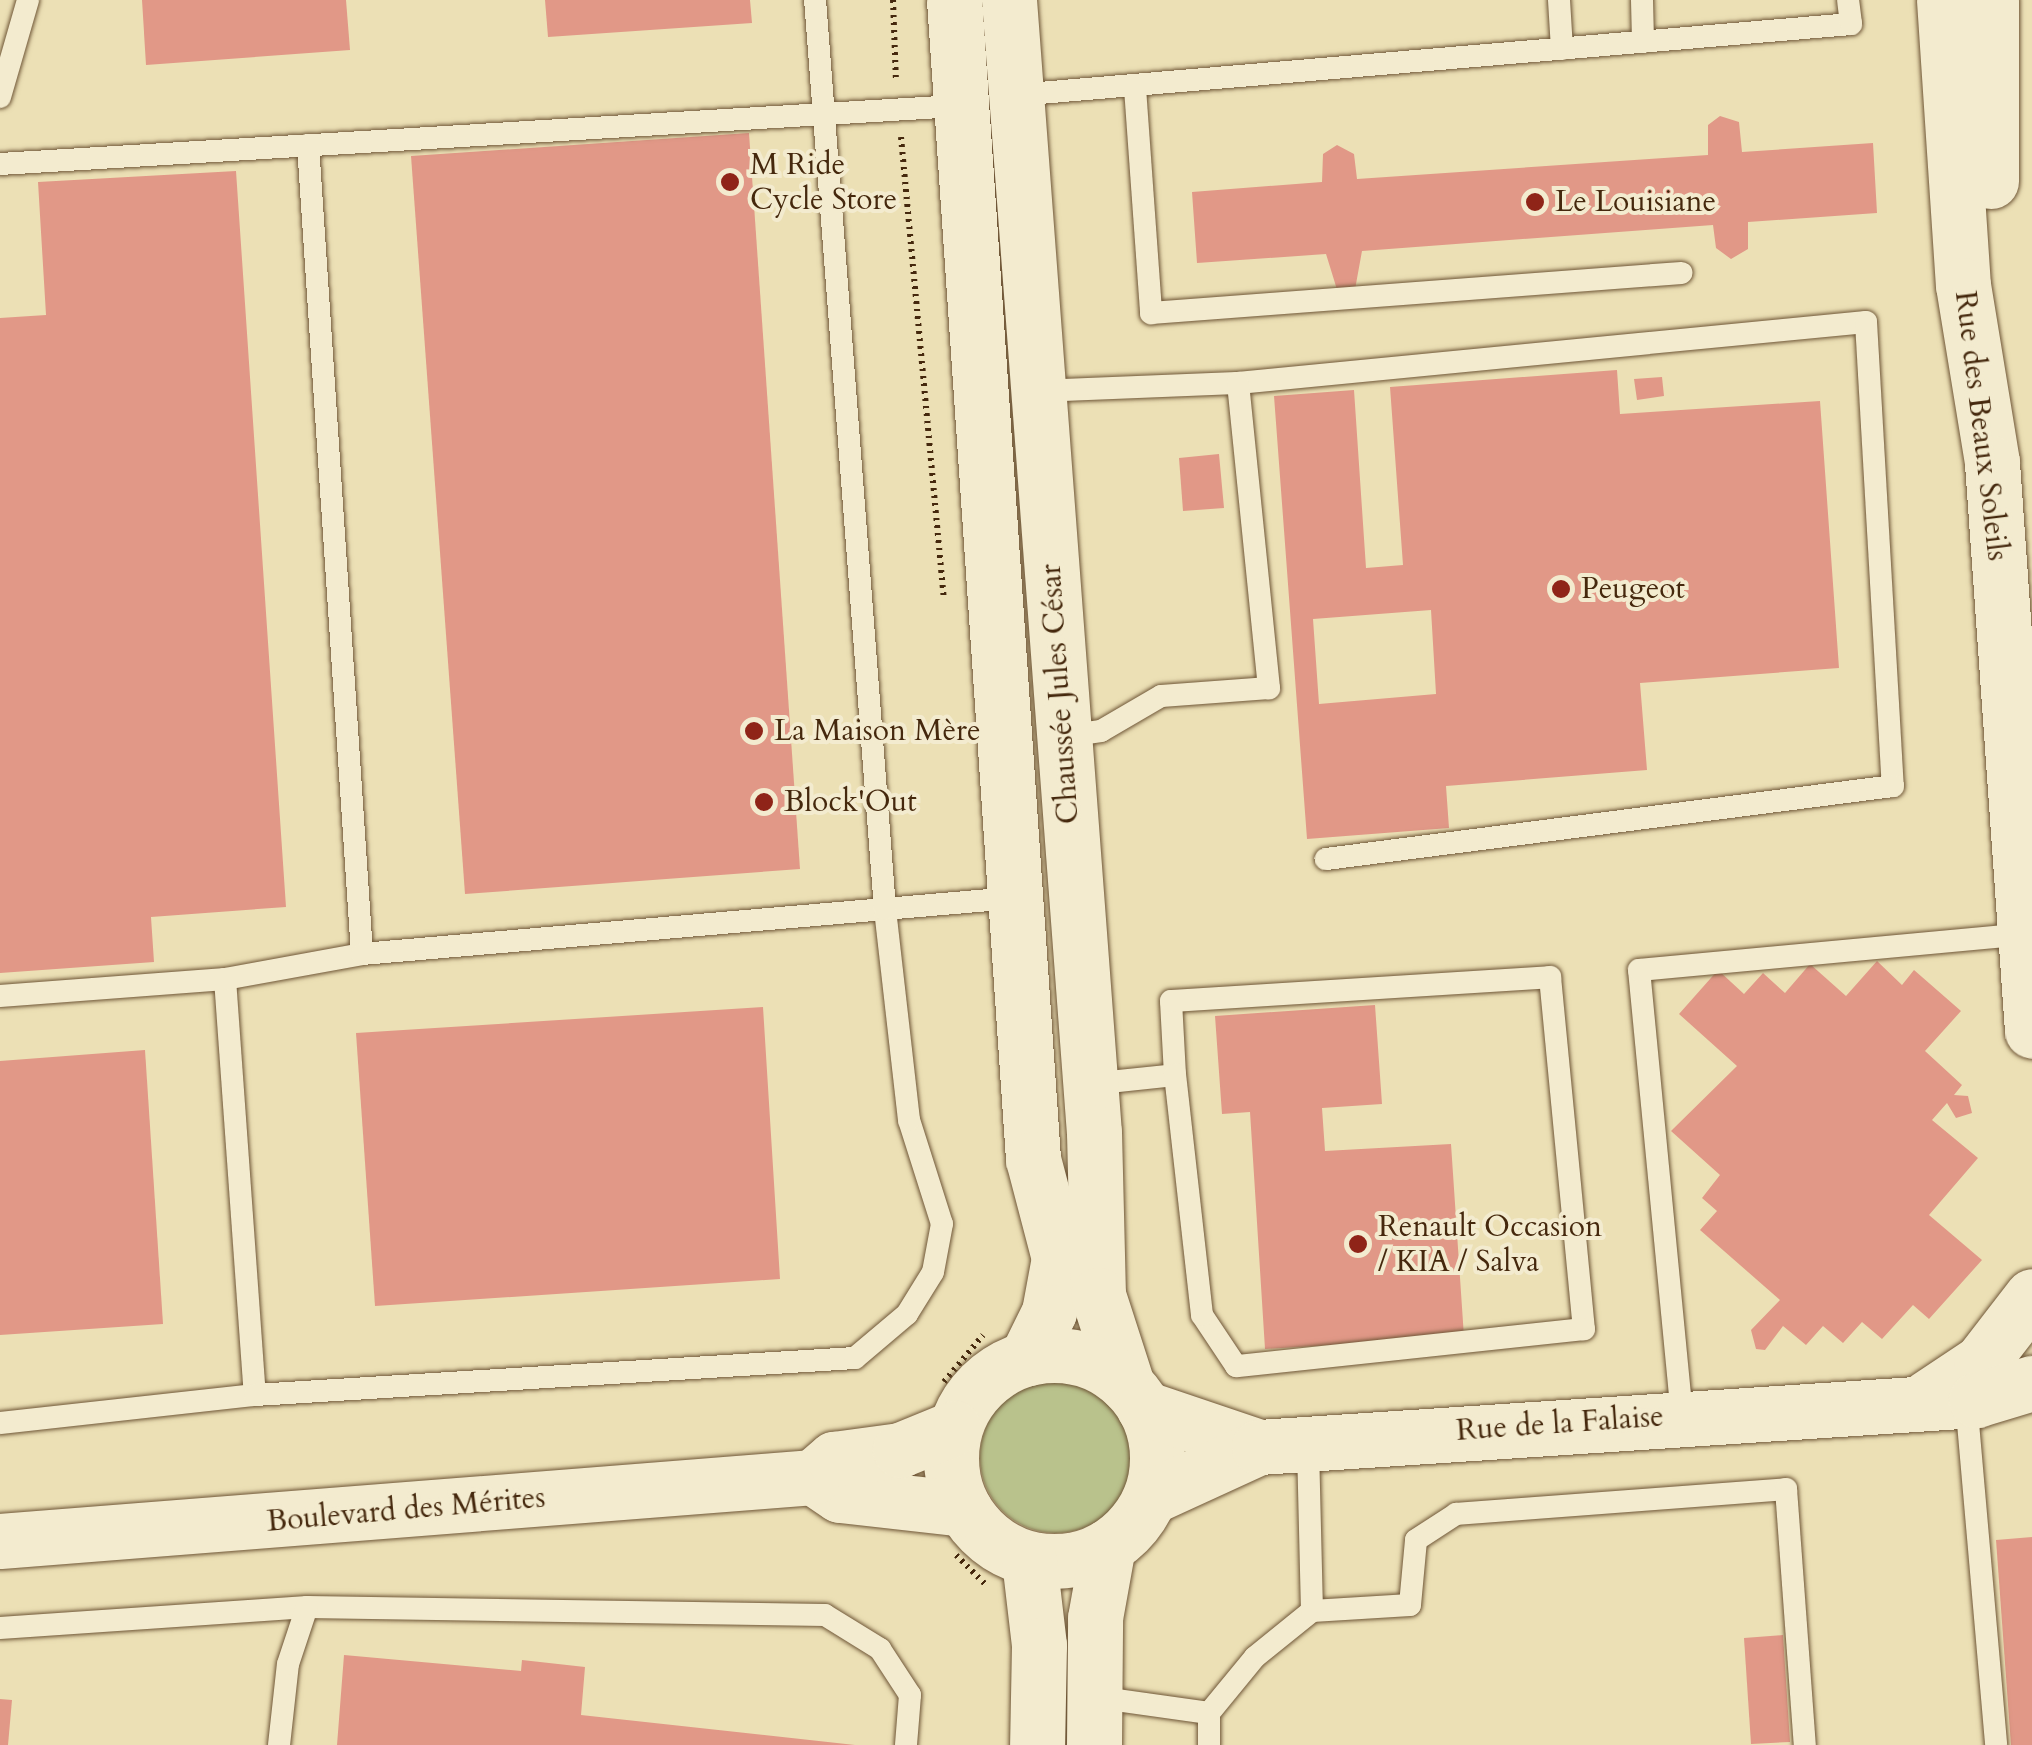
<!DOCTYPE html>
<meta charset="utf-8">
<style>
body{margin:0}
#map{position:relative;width:2032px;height:1745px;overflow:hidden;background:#ece0b5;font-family:Cardo,serif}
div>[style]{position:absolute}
.green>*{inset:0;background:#b9c28c}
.round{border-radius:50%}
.building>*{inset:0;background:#e19887}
.path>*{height:6px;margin-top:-3px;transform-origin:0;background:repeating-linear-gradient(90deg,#45280d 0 2.5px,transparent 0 7.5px)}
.roads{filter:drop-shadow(0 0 2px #6f5637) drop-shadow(0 0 2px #6f5637)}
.lane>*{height:22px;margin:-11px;padding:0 11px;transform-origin:11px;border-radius:11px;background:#f3ebcf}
.secondary>*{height:55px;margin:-27.5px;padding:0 27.5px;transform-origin:27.5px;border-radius:27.5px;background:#f3ebcf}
.secondary>.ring{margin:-27.5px;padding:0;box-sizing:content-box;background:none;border:55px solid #f3ebcf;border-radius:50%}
.dots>*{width:28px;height:28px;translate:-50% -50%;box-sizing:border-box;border:5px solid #f3ebcf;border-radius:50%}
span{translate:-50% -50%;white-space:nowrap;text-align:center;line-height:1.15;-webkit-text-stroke:8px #f3ebcf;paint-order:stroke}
.poi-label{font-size:30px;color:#45280d}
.left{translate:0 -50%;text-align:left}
.street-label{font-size:30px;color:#45280d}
</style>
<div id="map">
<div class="green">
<i class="round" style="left:980px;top:1381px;width:152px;height:152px"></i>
</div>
<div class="building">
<i style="clip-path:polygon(142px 0,346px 0,350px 50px,146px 65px)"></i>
<i style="clip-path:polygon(545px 0,750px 0,752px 23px,548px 37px)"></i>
<i style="clip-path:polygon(1720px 116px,1739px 122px,1742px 152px,1873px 143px,1877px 213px,1748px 222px,1748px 249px,1731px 259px,1716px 248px,1713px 225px,1362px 251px,1354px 295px,1339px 296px,1326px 254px,1197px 263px,1192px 192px,1322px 182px,1323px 154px,1337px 145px,1354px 154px,1357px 179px,1708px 155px,1708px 125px)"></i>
<i style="clip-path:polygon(749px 133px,800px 869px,465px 894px,411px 156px)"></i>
<i style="clip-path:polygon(236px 171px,286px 907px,151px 917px,154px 962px,0 973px,0 318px,46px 315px,38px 182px)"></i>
<i style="clip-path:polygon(evenodd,1617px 370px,1620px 414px,1820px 401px,1839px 668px,1640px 683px,1647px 770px,1446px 786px,1449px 828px,1307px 839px,1274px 396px,1354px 390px,1366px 568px,1403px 565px,1390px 387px,1617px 370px,1431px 610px,1436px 694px,1319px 704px,1313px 619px,1431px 610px)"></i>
<i style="clip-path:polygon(1662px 377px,1664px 396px,1637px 400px,1634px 379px)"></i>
<i style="clip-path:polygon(1219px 454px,1224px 508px,1183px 511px,1179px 458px)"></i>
<i style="clip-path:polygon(1877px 961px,1902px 985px,1914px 970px,1961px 1011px,1925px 1051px,1962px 1085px,1954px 1095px,1968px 1096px,1972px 1113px,1956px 1118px,1947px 1103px,1932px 1120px,1978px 1158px,1929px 1215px,1982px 1260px,1929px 1319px,1913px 1305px,1882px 1339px,1862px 1322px,1843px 1343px,1823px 1326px,1806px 1345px,1783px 1326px,1765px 1350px,1756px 1349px,1751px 1330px,1780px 1300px,1700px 1230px,1717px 1211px,1702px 1198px,1720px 1175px,1671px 1131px,1737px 1066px,1679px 1014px,1718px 970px,1744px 994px,1763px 973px,1785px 993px,1810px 964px,1846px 996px)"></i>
<i style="clip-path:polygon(1375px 1005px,1382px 1104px,1322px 1108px,1325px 1151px,1451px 1144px,1464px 1337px,1265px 1349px,1250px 1112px,1222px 1114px,1215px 1016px)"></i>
<i style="clip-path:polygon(763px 1007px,780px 1279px,375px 1306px,356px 1033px)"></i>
<i style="clip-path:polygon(145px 1050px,163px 1324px,0 1335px,0 1061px)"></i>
<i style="clip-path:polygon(2032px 1537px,2032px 1745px,2011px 1745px,1996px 1540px)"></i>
<i style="clip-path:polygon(1783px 1635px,1790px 1742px,1751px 1744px,1744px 1638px)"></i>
<i style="clip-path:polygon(344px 1655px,521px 1671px,522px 1660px,585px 1667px,581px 1715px,855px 1745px,337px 1745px)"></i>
<i style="clip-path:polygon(0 1699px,12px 1700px,8px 1745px,0 1745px)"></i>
</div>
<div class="path">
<i style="left:893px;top:0;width:80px;rotate:87.9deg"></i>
<i style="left:901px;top:137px;width:463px;rotate:84.7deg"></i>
<i style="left:944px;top:1382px;width:61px;rotate:-50.3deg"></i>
<i style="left:956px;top:1555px;width:42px;rotate:45deg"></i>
</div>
<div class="roads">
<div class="lane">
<i style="left:1559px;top:0;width:49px;rotate:86.5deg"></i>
<i style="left:1642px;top:0;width:42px;rotate:88.6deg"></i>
<i style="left:1135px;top:88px;width:226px;rotate:85.9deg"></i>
<i style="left:1151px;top:313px;width:532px;rotate:-4.32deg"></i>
<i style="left:1016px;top:95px;width:838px;rotate:-4.86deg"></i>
<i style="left:1851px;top:24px;width:24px;rotate:-97deg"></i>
<i style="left:0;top:97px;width:101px;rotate:-73.9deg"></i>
<i style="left:308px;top:145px;width:811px;rotate:86.18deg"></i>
<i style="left:0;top:164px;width:959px;rotate:-3.47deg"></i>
<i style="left:1238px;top:383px;width:631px;rotate:-5.55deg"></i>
<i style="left:1866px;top:322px;width:465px;rotate:86.7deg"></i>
<i style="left:1893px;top:786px;width:572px;rotate:172.66deg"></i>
<i style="left:1037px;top:391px;width:201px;rotate:-2.3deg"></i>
<i style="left:1238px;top:383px;width:307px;rotate:84.2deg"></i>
<i style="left:1269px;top:688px;width:108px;rotate:175.8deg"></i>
<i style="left:1161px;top:696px;width:69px;rotate:149.7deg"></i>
<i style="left:1101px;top:731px;width:36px;rotate:172deg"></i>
<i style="left:225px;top:979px;width:417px;rotate:85.9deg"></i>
<i style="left:0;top:996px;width:226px;rotate:-4.3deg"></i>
<i style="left:225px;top:979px;width:139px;rotate:-10.3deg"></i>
<i style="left:362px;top:954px;width:653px;rotate:-4.92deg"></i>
<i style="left:1090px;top:1084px;width:85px;rotate:-6deg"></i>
<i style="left:1175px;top:1075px;width:74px;rotate:-93.1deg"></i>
<i style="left:1171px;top:1001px;width:380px;rotate:-3.6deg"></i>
<i style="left:1550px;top:977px;width:354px;rotate:84.5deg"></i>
<i style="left:1584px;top:1329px;width:350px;rotate:173.9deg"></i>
<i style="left:1236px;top:1366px;width:61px;rotate:-123.7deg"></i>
<i style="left:1202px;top:1315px;width:242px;rotate:-96.4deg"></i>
<i style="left:1966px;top:1400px;width:346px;rotate:85deg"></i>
<i style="left:1682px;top:1416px;width:448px;rotate:-95.5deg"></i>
<i style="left:1639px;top:970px;width:389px;rotate:-5.3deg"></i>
<i style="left:0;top:1423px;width:257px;rotate:-6.3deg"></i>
<i style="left:255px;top:1395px;width:601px;rotate:-3.53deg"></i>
<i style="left:855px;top:1358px;width:68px;rotate:-40.2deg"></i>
<i style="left:907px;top:1314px;width:49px;rotate:-58.2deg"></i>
<i style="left:933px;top:1272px;width:49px;rotate:-79.4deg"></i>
<i style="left:942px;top:1224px;width:109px;rotate:-107.6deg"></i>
<i style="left:909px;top:1120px;width:212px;rotate:-96.5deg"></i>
<i style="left:885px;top:909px;width:912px;rotate:-94.4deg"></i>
<i style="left:1312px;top:1611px;width:98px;rotate:-3.5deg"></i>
<i style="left:1410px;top:1605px;width:65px;rotate:-84.7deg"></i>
<i style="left:1416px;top:1540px;width:48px;rotate:-33deg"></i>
<i style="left:1456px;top:1514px;width:331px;rotate:-4.3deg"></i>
<i style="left:1786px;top:1489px;width:257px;rotate:85.8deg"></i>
<i style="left:0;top:1628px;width:308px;rotate:-3.9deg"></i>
<i style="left:307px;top:1607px;width:518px;rotate:0.88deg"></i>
<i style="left:825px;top:1615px;width:65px;rotate:31.7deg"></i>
<i style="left:880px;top:1649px;width:55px;rotate:56.9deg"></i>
<i style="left:910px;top:1695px;width:50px;rotate:94.6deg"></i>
<i style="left:1095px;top:1697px;width:115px;rotate:8deg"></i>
<i style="left:1209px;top:1713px;width:32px;rotate:90deg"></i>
<i style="left:1209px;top:1713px;width:72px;rotate:-50.6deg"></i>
<i style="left:1255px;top:1657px;width:73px;rotate:-38.9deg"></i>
<i style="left:1312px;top:1611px;width:168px;rotate:-91.4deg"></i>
<i style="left:279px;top:1745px;width:81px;rotate:-83.7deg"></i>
<i style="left:288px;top:1664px;width:60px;rotate:-71.6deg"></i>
</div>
<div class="secondary">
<i style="left:954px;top:0;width:1162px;rotate:86.1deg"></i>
<i style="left:1033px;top:1159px;width:102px;rotate:75.3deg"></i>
<i style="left:1059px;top:1258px;width:55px;rotate:100.5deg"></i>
<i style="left:1049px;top:1312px;width:52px;rotate:116.1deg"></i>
<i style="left:1009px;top:0;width:1135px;rotate:85.71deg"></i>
<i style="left:1094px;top:1132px;width:163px;rotate:88.6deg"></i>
<i style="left:1098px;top:1295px;width:95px;rotate:72.1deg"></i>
<i style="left:1944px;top:0;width:286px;rotate:86.2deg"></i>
<i style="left:1963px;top:285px;width:180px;rotate:80.7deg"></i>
<i style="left:1992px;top:463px;width:569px;rotate:85.97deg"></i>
<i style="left:1991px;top:0;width:181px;rotate:90deg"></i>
<i class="ring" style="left:951px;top:1355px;width:151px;height:151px"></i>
<i style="left:1927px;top:1398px;width:65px;rotate:-33.7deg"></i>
<i style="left:1981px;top:1362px;width:83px;rotate:-52.3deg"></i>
<i style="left:1144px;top:1408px;width:121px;rotate:18.7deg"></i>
<i style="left:813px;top:1477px;width:32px;rotate:34deg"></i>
<i style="left:840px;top:1495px;width:125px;rotate:6.4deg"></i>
<i style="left:1150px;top:1497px;width:120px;rotate:-24.6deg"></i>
<i style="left:1259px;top:1447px;width:719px;rotate:-3.75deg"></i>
<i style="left:1976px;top:1400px;width:59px;rotate:-16.9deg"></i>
<i style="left:0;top:1541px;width:816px;rotate:-4.5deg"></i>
<i style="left:813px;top:1477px;width:28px;rotate:-41deg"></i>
<i style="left:834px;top:1459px;width:67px;rotate:-7.8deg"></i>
<i style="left:900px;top:1450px;width:58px;rotate:-22.2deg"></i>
<i style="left:1029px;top:1560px;width:86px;rotate:83.3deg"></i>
<i style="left:1039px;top:1645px;width:100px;rotate:91.1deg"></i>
<i style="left:1094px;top:1745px;width:127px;rotate:-89.5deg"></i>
<i style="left:1095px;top:1618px;width:73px;rotate:-79.8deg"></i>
</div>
</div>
<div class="dots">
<i style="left:730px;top:182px;background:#8f2418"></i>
<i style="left:1535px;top:202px;background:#8f2418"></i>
<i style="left:1561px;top:589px;background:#8f2418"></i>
<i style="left:754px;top:731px;background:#8f2418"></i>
<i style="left:764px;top:802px;background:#8f2418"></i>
<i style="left:1358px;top:1244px;background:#8f2418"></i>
</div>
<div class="poi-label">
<span class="left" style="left:750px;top:182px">M Ride<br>Cycle Store</span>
<span class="left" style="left:1555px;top:202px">Le Louisiane</span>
<span class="left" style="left:1581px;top:589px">Peugeot</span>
<span class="left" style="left:774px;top:731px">La Maison Mère</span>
<span class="left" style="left:784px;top:802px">Block'Out</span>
<span class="left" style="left:1378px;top:1244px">Renault Occasion<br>/ KIA / Salva</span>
</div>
<div class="street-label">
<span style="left:1981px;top:426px;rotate:83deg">Rue des Beaux Soleils</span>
<span style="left:1060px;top:694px;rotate:-94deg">Chaussée Jules César</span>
<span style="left:1560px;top:1424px;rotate:-4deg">Rue de la Falaise</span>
<span style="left:406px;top:1510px;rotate:-5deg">Boulevard des Mérites</span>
</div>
</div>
